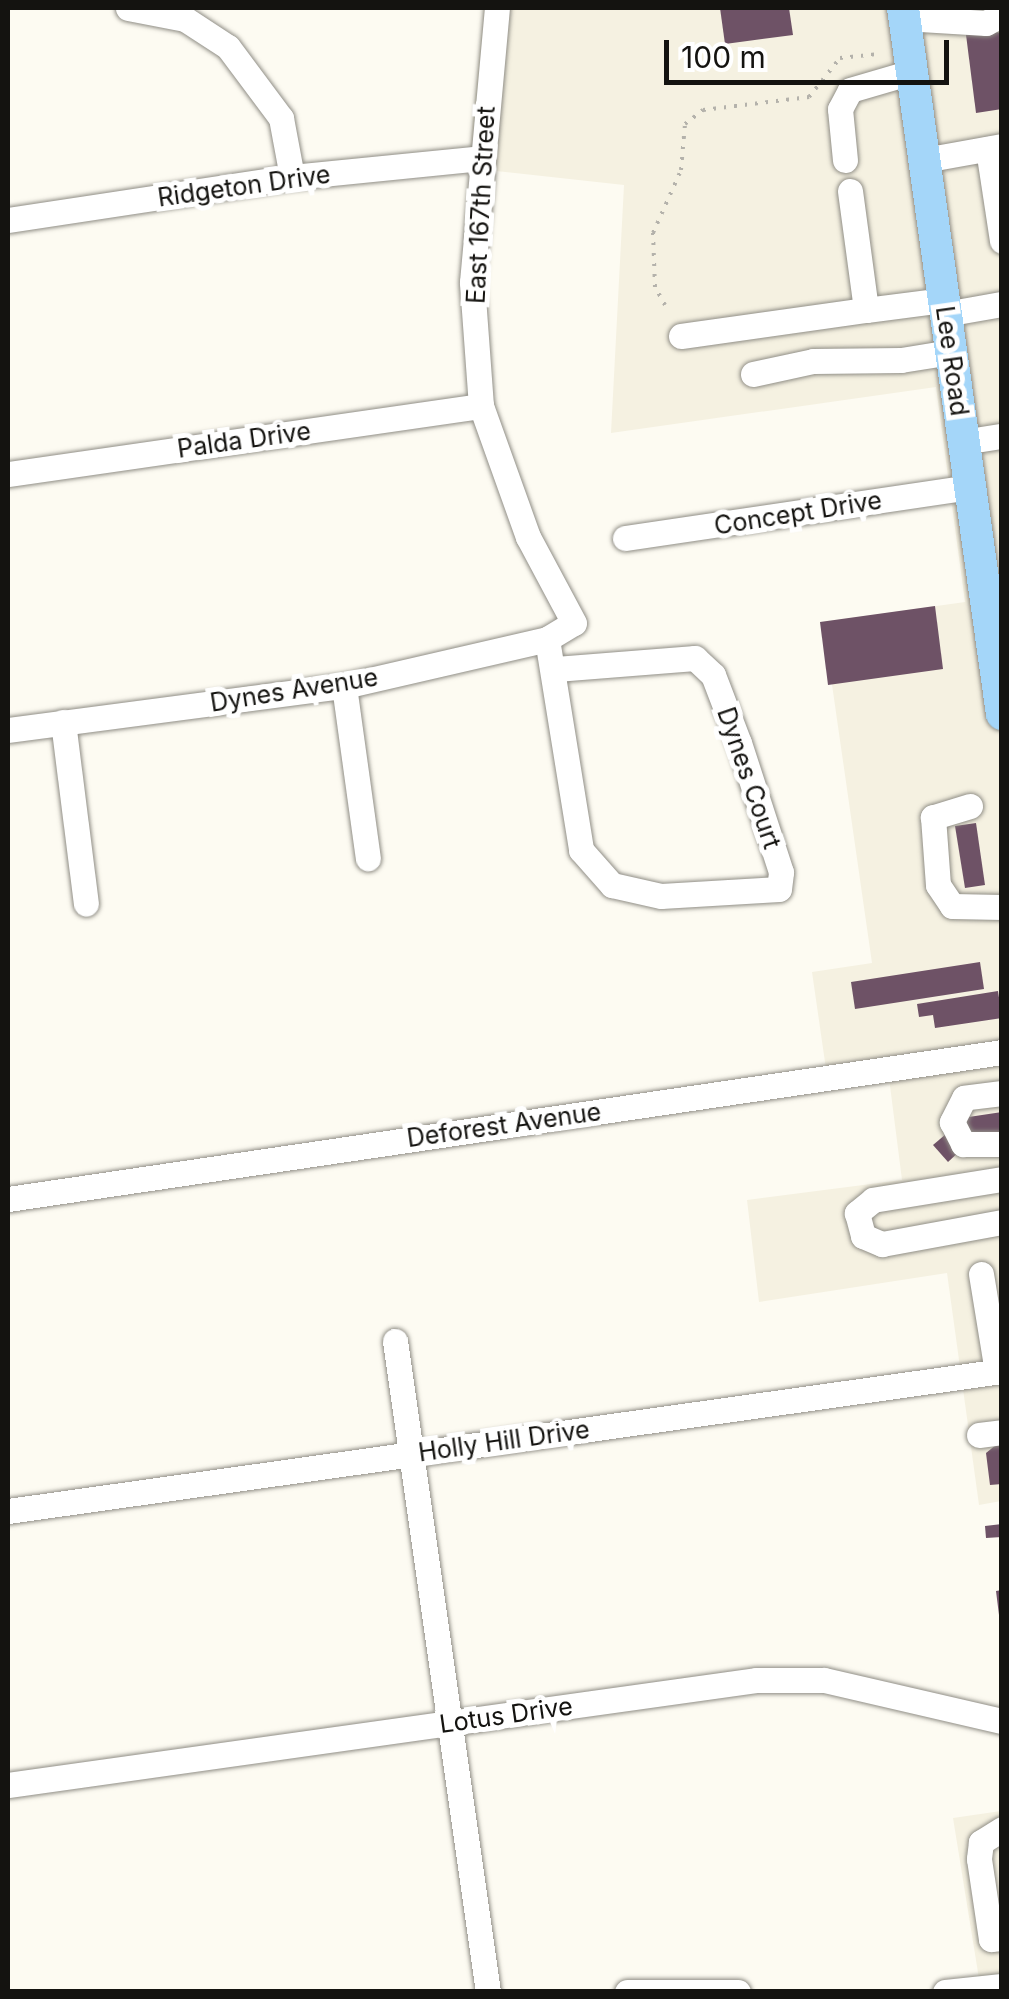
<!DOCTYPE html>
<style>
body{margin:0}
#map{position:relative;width:1009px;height:1999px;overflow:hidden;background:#fdfbf2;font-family:Inter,sans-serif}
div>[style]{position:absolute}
.built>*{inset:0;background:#f5f1e1}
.building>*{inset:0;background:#6e5266}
.path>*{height:4px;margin-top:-2px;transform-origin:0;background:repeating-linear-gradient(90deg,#b4b2ab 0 2.5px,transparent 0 10.5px)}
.roads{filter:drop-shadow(0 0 2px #908e86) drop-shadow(0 0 2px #908e86)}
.minor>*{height:25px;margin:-12.5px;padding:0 12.5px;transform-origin:12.5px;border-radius:12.5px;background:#fff}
.major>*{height:32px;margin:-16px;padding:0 16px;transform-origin:16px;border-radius:16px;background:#a4d6f9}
span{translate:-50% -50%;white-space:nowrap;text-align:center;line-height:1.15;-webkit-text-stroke:10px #fff;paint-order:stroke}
.street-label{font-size:25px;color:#141310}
.frame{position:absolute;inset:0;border:10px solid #141310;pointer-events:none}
.scale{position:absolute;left:664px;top:40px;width:285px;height:45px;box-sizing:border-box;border:5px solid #141310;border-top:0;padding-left:12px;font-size:30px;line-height:35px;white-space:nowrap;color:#141310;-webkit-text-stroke:8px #fff;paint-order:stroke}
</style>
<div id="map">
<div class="built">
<i style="clip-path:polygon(484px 8px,1001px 8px,1001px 1501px,979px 1505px,947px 1273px,759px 1302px,747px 1200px,902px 1180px,889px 1078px,828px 1083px,812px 972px,872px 963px,823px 622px,965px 602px,936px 387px,611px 433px,624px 185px,468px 168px)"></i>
<i style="clip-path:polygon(1001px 1811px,1001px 1991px,981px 1991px,953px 1818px)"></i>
</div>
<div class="building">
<i style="clip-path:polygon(720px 8px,789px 8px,793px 35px,725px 44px)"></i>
<i style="clip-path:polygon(965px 27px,1002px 33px,1002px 109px,976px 113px)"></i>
<i style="clip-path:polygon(935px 606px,943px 669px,828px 685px,820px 622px)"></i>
<i style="clip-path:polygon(976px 823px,985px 885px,965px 888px,955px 826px)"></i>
<i style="clip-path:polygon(980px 962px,984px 989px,855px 1009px,851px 982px)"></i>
<i style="clip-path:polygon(998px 991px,1002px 1018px,935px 1028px,933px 1015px,919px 1017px,917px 1004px)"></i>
<i style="clip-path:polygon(1002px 1112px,1002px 1133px,961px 1135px,962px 1118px)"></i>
<i style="clip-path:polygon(946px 1134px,961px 1150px,948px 1162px,933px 1145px)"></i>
<i style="clip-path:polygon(1002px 1440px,1002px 1484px,990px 1485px,986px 1453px)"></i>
<i style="clip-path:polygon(1002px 1524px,1002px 1537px,986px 1538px,985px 1526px)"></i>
<i style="clip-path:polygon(1002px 1590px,1002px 1614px,999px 1615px,996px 1591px)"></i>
</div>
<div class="path">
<i style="left:665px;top:305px;width:21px;rotate:-119deg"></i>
<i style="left:655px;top:287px;width:54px;rotate:-92.1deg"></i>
<i style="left:653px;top:233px;width:69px;rotate:-66deg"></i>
<i style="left:681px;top:170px;width:46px;rotate:-85deg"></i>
<i style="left:685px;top:124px;width:23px;rotate:-38deg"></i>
<i style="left:703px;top:110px;width:107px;rotate:-7deg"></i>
<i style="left:809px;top:97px;width:50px;rotate:-51.5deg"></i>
<i style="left:840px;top:58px;width:37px;rotate:-6deg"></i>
</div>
<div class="roads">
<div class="minor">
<i style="left:128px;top:8px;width:58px;rotate:10.9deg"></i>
<i style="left:185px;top:19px;width:51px;rotate:33.1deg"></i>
<i style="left:228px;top:47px;width:89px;rotate:53.3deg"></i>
<i style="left:281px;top:118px;width:60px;rotate:79.4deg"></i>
<i style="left:904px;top:18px;width:82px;rotate:3.5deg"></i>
<i style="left:986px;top:23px;width:18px;rotate:-29deg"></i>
<i style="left:988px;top:149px;width:93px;rotate:81.3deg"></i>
<i style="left:845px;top:160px;width:51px;rotate:-95.6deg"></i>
<i style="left:840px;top:109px;width:21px;rotate:-62deg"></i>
<i style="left:850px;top:90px;width:65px;rotate:-16.2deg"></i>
<i style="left:924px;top:160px;width:79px;rotate:-10.2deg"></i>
<i style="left:850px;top:191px;width:120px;rotate:82.3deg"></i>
<i style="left:866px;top:310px;width:79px;rotate:-7.3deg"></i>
<i style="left:8px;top:220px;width:287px;rotate:-8.6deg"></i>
<i style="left:292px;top:177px;width:190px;rotate:-5.7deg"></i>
<i style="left:945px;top:314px;width:58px;rotate:-10deg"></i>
<i style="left:681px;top:336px;width:187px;rotate:-8deg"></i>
<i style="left:753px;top:374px;width:61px;rotate:-12.2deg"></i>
<i style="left:813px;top:361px;width:88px;rotate:-0.7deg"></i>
<i style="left:901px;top:360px;width:51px;rotate:-9.1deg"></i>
<i style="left:963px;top:442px;width:39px;rotate:-9deg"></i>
<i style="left:8px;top:474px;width:478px;rotate:-8.2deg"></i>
<i style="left:625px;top:538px;width:349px;rotate:-8.4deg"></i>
<i style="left:547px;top:639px;width:214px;rotate:80.8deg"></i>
<i style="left:581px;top:850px;width:47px;rotate:48.5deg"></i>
<i style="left:612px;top:885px;width:50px;rotate:12.7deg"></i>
<i style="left:661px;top:896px;width:118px;rotate:-3.4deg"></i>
<i style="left:779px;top:889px;width:17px;rotate:-83deg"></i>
<i style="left:781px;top:872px;width:136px;rotate:-108deg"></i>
<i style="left:739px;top:743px;width:73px;rotate:-110.9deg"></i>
<i style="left:713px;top:675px;width:25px;rotate:-137deg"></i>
<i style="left:695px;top:658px;width:140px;rotate:175.5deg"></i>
<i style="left:344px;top:686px;width:174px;rotate:82.1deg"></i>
<i style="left:63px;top:722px;width:183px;rotate:82.8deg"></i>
<i style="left:8px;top:730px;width:339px;rotate:-7.5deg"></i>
<i style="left:344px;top:686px;width:208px;rotate:-13deg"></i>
<i style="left:547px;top:639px;width:31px;rotate:-31deg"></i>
<i style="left:574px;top:623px;width:98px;rotate:-118.1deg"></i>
<i style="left:528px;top:537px;width:139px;rotate:-109.7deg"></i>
<i style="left:481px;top:406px;width:124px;rotate:-94.2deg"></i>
<i style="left:472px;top:282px;width:275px;rotate:-84.8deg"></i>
<i style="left:970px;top:806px;width:39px;rotate:163deg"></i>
<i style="left:933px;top:817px;width:68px;rotate:85.8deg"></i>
<i style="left:938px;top:885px;width:25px;rotate:56deg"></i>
<i style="left:952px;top:906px;width:50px;rotate:1.1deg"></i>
<i style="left:1002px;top:1093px;width:38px;rotate:173deg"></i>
<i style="left:964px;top:1098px;width:27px;rotate:117deg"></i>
<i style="left:952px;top:1122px;width:25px;rotate:63deg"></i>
<i style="left:963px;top:1144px;width:39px"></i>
<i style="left:1002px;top:1179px;width:131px;rotate:170.8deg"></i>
<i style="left:873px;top:1200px;width:21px;rotate:141deg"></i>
<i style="left:857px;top:1213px;width:24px;rotate:75deg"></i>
<i style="left:863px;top:1236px;width:21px;rotate:23deg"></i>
<i style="left:882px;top:1244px;width:122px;rotate:-10.4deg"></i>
<i style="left:8px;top:1199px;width:1005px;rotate:-8.41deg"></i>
<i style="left:981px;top:1274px;width:99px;rotate:80.7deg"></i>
<i style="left:395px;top:1341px;width:658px;rotate:81.87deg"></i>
<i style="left:979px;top:1435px;width:23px;rotate:-7deg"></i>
<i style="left:8px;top:1511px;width:1004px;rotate:-8.02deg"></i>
<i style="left:8px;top:1785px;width:755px;rotate:-7.99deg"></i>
<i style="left:756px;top:1680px;width:68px"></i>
<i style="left:824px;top:1680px;width:183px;rotate:13deg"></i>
<i style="left:1002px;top:1829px;width:25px;rotate:148deg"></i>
<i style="left:981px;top:1842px;width:17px;rotate:97deg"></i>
<i style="left:979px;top:1859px;width:81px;rotate:81.5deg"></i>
<i style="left:991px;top:1939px;width:11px;rotate:-5deg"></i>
<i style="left:627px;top:1992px;width:111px"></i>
<i style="left:945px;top:1992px;width:57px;rotate:-6deg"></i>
</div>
<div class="major">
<i style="left:903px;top:8px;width:713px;rotate:82.02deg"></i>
</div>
</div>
<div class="street-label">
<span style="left:244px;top:186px;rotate:-8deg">Ridgeton Drive</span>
<span style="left:481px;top:205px;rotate:-87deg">East 167th Street</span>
<span style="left:952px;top:361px;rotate:82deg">Lee Road</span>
<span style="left:244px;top:440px;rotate:-8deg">Palda Drive</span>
<span style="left:798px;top:513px;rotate:-9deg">Concept Drive</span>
<span style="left:294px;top:690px;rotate:-9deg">Dynes Avenue</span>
<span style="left:749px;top:778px;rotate:71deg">Dynes Court</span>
<span style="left:504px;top:1125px;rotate:-8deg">Deforest Avenue</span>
<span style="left:504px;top:1441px;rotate:-8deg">Holly Hill Drive</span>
<span style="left:506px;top:1715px;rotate:-8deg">Lotus Drive</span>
</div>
<div class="frame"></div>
<div class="scale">100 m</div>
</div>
